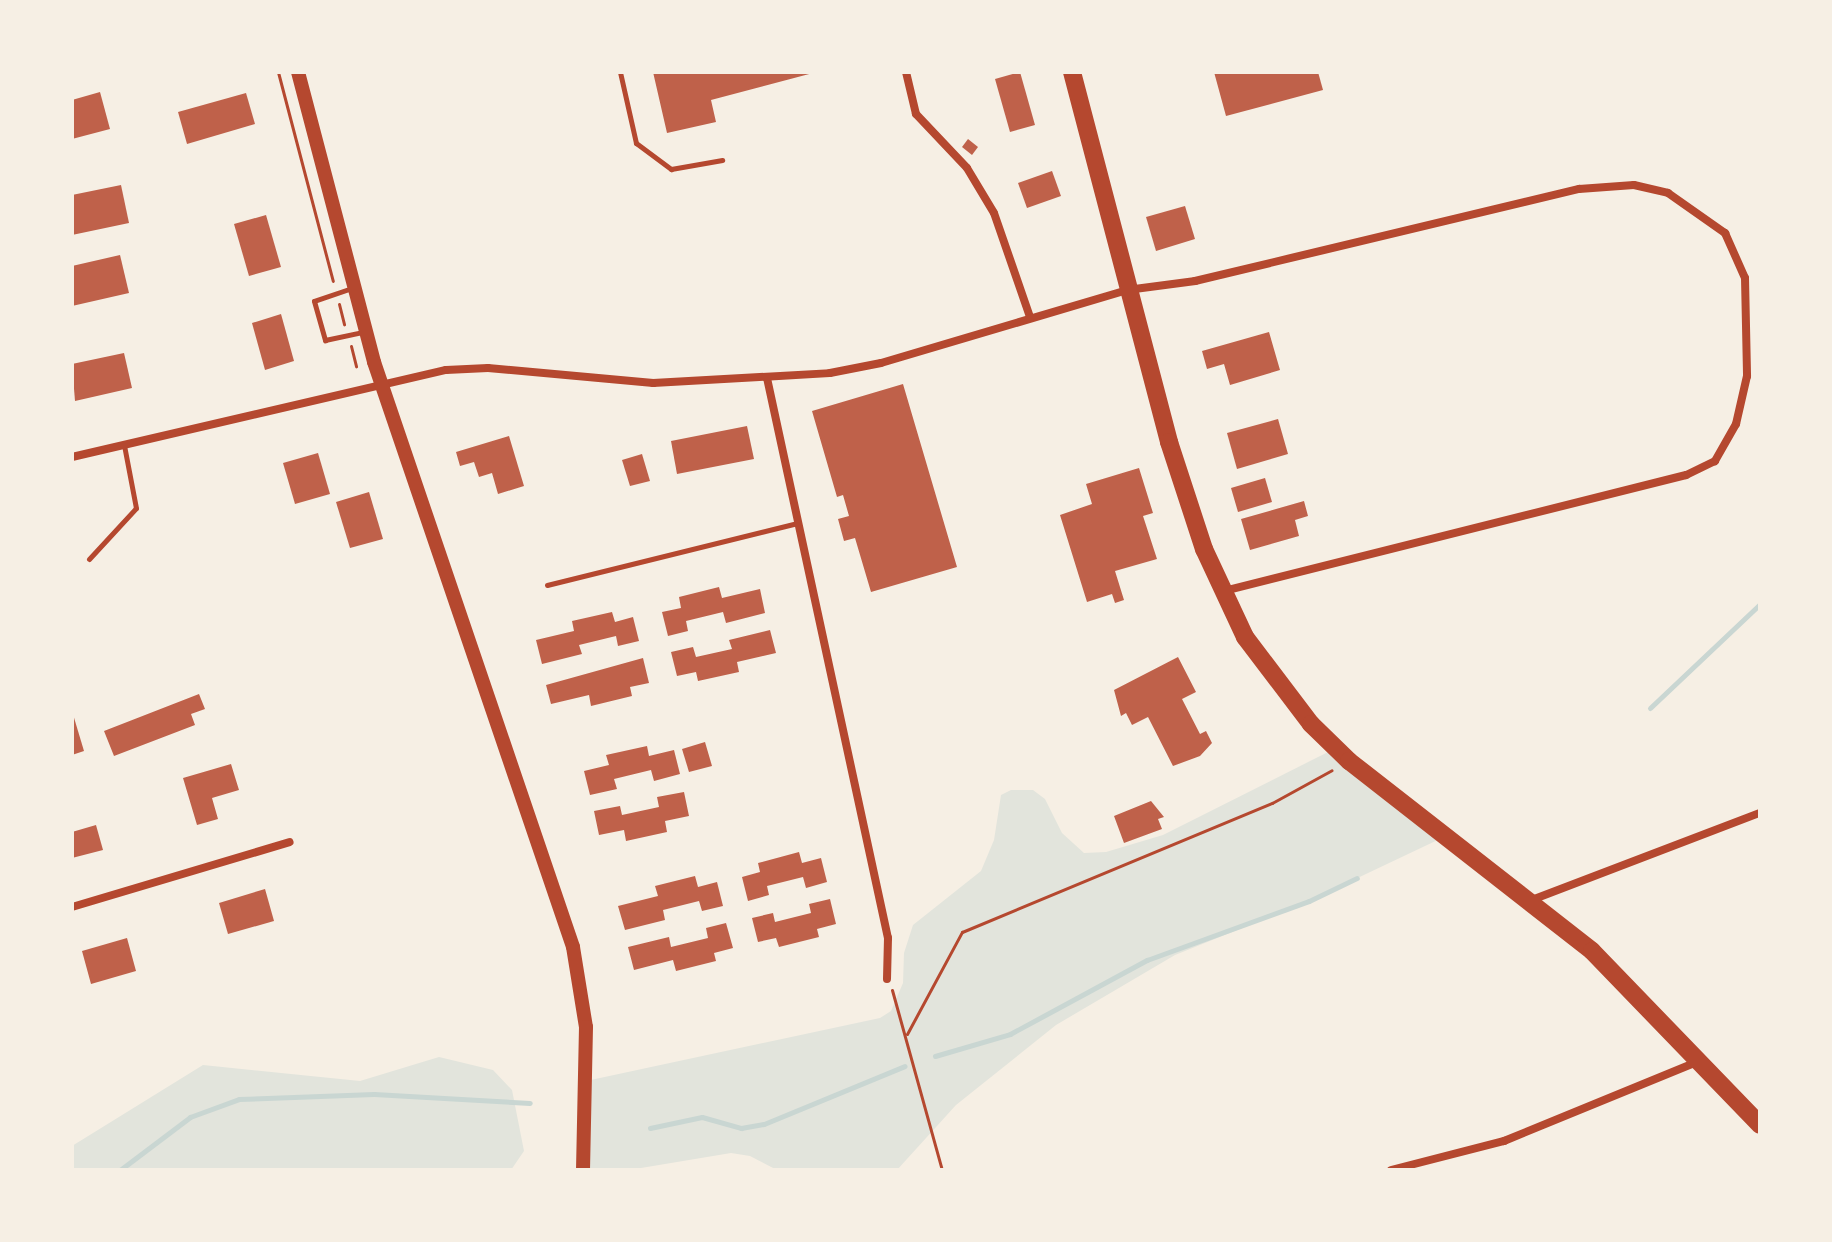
<!DOCTYPE html>
<style>
body{margin:0}
#map{position:relative;width:1832px;height:1242px;overflow:hidden;background:#f6efe4;font-family:Raleway,sans-serif}
div>[style]{position:absolute}
.green>*{inset:0;background:#e2e4dc}
.stream>*{height:5px;margin:-2.5px;padding:0 2.5px;transform-origin:2.5px;border-radius:2.5px;background:#c9d6d2}
.building>*{inset:0;background:#bf614a}
.path>*{height:3px;margin:-1.5px;padding:0 1.5px;transform-origin:1.5px;border-radius:1.5px;background:#b5482f}
.service>*{height:5px;margin:-2.5px;padding:0 2.5px;transform-origin:2.5px;border-radius:2.5px;background:#b5482f}
.minor>*{height:8px;margin:-4px;padding:0 4px;transform-origin:4px;border-radius:4px;background:#b5482f}
.tertiary>*{height:14px;margin:-7px;padding:0 7px;transform-origin:7px;border-radius:7px;background:#b5482f}
.primary>*{height:18px;margin:-9px;padding:0 9px;transform-origin:9px;border-radius:9px;background:#b5482f}
span{translate:-50% -50%;white-space:nowrap;text-align:center;line-height:1.15;-webkit-text-stroke:8px #f6efe4;paint-order:stroke}
.frame{position:absolute;inset:0;border:74px solid #f6efe4;pointer-events:none}
</style>
<div id="map">
<div class="green">
<i style="clip-path:polygon(1336px 748px,1444px 837px,1309px 901px,1175px 955px,1056px 1025px,956px 1105px,897px 1170px,777px 1170px,750px 1156px,731px 1153px,629px 1170px,583px 1170px,586px 1081px,880px 1018px,891px 1011px,903px 983px,904px 953px,913px 925px,981px 871px,994px 840px,1001px 795px,1011px 790px,1033px 790px,1045px 799px,1062px 833px,1084px 853px,1106px 852px,1163px 835px)"></i>
<i style="clip-path:polygon(439px 1057px,493px 1070px,512px 1090px,524px 1151px,511px 1170px,72px 1170px,72px 1146px,203px 1065px,360px 1081px)"></i>
</div>
<div class="stream">
<i style="left:1650px;top:708px;width:151px;rotate:-43.4deg"></i>
<i style="left:935px;top:1056px;width:78px;rotate:-16.3deg"></i>
<i style="left:1010px;top:1034px;width:156px;rotate:-28.4deg"></i>
<i style="left:1147px;top:960px;width:172px;rotate:-20deg"></i>
<i style="left:1309px;top:901px;width:53px;rotate:-25.6deg"></i>
<i style="left:650px;top:1128px;width:53px;rotate:-11.9deg"></i>
<i style="left:702px;top:1117px;width:41px;rotate:15.8deg"></i>
<i style="left:741px;top:1128px;width:23px;rotate:-10deg"></i>
<i style="left:764px;top:1124px;width:152px;rotate:-22.4deg"></i>
<i style="left:120px;top:1170px;width:88px;rotate:-37.1deg"></i>
<i style="left:190px;top:1117px;width:52px;rotate:-20.2deg"></i>
<i style="left:239px;top:1099px;width:135px;rotate:-2.1deg"></i>
<i style="left:374px;top:1094px;width:156px;rotate:3.3deg"></i>
</div>
<div class="building">
<i style="clip-path:polygon(653px 72px,813px 72px,813px 73px,711px 100px,716px 122px,667px 133px)"></i>
<i style="clip-path:polygon(1020px 72px,1035px 125px,1010px 132px,995px 79px)"></i>
<i style="clip-path:polygon(1214px 72px,1318px 72px,1323px 90px,1226px 116px)"></i>
<i style="clip-path:polygon(100px 92px,110px 129px,72px 139px,72px 100px)"></i>
<i style="clip-path:polygon(246px 93px,255px 124px,187px 144px,178px 112px)"></i>
<i style="clip-path:polygon(968px 139px,978px 147px,972px 155px,962px 147px)"></i>
<i style="clip-path:polygon(1052px 171px,1061px 196px,1027px 208px,1018px 183px)"></i>
<i style="clip-path:polygon(121px 185px,129px 223px,72px 235px,72px 195px)"></i>
<i style="clip-path:polygon(1185px 206px,1195px 239px,1156px 251px,1146px 217px)"></i>
<i style="clip-path:polygon(266px 215px,281px 267px,249px 276px,234px 224px)"></i>
<i style="clip-path:polygon(120px 255px,129px 293px,72px 306px,72px 266px)"></i>
<i style="clip-path:polygon(281px 314px,294px 361px,265px 370px,252px 323px)"></i>
<i style="clip-path:polygon(1269px 332px,1280px 370px,1230px 385px,1224px 364px,1207px 369px,1202px 351px)"></i>
<i style="clip-path:polygon(124px 353px,132px 388px,75px 401px,72px 364px)"></i>
<i style="clip-path:polygon(903px 384px,957px 567px,871px 592px,855px 538px,844px 541px,838px 519px,849px 516px,843px 495px,837px 497px,812px 411px)"></i>
<i style="clip-path:polygon(1278px 419px,1288px 454px,1237px 469px,1227px 433px)"></i>
<i style="clip-path:polygon(747px 426px,754px 459px,677px 474px,671px 441px)"></i>
<i style="clip-path:polygon(509px 436px,524px 486px,498px 494px,492px 473px,479px 477px,474px 462px,460px 466px,456px 452px)"></i>
<i style="clip-path:polygon(318px 453px,330px 494px,295px 504px,283px 463px)"></i>
<i style="clip-path:polygon(642px 454px,650px 481px,630px 486px,622px 460px)"></i>
<i style="clip-path:polygon(1139px 468px,1153px 513px,1143px 516px,1157px 559px,1115px 571px,1124px 600px,1115px 603px,1112px 594px,1087px 602px,1060px 515px,1092px 504px,1086px 484px)"></i>
<i style="clip-path:polygon(1265px 478px,1272px 502px,1238px 512px,1231px 488px)"></i>
<i style="clip-path:polygon(369px 492px,383px 539px,350px 548px,336px 502px)"></i>
<i style="clip-path:polygon(1304px 501px,1308px 516px,1295px 520px,1299px 536px,1250px 550px,1241px 519px)"></i>
<i style="clip-path:polygon(719px 587px,722px 598px,760px 589px,765px 613px,726px 623px,723px 612px,686px 621px,688px 631px,668px 636px,662px 612px,681px 608px,679px 597px)"></i>
<i style="clip-path:polygon(612px 612px,615px 622px,633px 617px,639px 641px,618px 646px,616px 636px,579px 645px,582px 654px,542px 664px,536px 640px,574px 631px,572px 621px)"></i>
<i style="clip-path:polygon(770px 630px,776px 653px,737px 662px,739px 672px,698px 681px,696px 672px,677px 676px,671px 652px,693px 647px,696px 657px,732px 649px,729px 640px)"></i>
<i style="clip-path:polygon(1178px 657px,1196px 692px,1182px 699px,1200px 734px,1206px 731px,1212px 743px,1200px 756px,1173px 766px,1148px 717px,1132px 725px,1126px 713px,1121px 716px,1114px 690px)"></i>
<i style="clip-path:polygon(643px 658px,649px 683px,630px 687px,632px 696px,591px 706px,589px 695px,551px 704px,546px 685px)"></i>
<i style="clip-path:polygon(199px 694px,205px 709px,191px 714px,195px 725px,114px 756px,104px 731px)"></i>
<i style="clip-path:polygon(72px 711px,84px 751px,72px 755px)"></i>
<i style="clip-path:polygon(705px 742px,712px 766px,689px 772px,682px 749px)"></i>
<i style="clip-path:polygon(647px 746px,649px 756px,674px 750px,680px 774px,654px 781px,651px 770px,614px 779px,617px 789px,590px 795px,584px 771px,609px 765px,606px 755px)"></i>
<i style="clip-path:polygon(231px 764px,239px 790px,212px 798px,218px 819px,197px 825px,183px 778px)"></i>
<i style="clip-path:polygon(684px 792px,689px 816px,665px 821px,667px 832px,626px 841px,624px 830px,599px 835px,594px 811px,620px 806px,622px 815px,659px 807px,657px 797px)"></i>
<i style="clip-path:polygon(1151px 801px,1164px 817px,1158px 819px,1162px 829px,1124px 843px,1114px 816px)"></i>
<i style="clip-path:polygon(96px 825px,103px 850px,72px 858px,72px 832px)"></i>
<i style="clip-path:polygon(799px 852px,802px 863px,821px 858px,827px 882px,806px 888px,803px 877px,767px 886px,769px 895px,748px 901px,742px 877px,760px 872px,758px 863px)"></i>
<i style="clip-path:polygon(695px 876px,698px 887px,717px 882px,723px 906px,702px 911px,699px 901px,663px 910px,665px 920px,625px 930px,618px 906px,658px 896px,655px 886px)"></i>
<i style="clip-path:polygon(265px 889px,274px 921px,228px 934px,219px 903px)"></i>
<i style="clip-path:polygon(830px 899px,836px 924px,817px 929px,819px 937px,779px 947px,776px 938px,758px 942px,752px 918px,773px 913px,775px 922px,811px 913px,809px 904px)"></i>
<i style="clip-path:polygon(726px 923px,733px 948px,714px 953px,716px 961px,676px 971px,673px 960px,634px 970px,628px 947px,669px 937px,671px 947px,708px 938px,706px 928px)"></i>
<i style="clip-path:polygon(127px 938px,136px 971px,91px 984px,82px 951px)"></i>
</div>
<div class="path">
<i style="left:278px;top:72px;width:216px;rotate:75.3deg"></i>
<i style="left:339px;top:304px;width:21px;rotate:76deg"></i>
<i style="left:351px;top:346px;width:21px;rotate:76deg"></i>
<i style="left:892px;top:990px;width:187px;rotate:74.5deg"></i>
<i style="left:907px;top:1034px;width:116px;rotate:-61.7deg"></i>
<i style="left:962px;top:932px;width:336px;rotate:-22.6deg"></i>
<i style="left:1272px;top:803px;width:68px;rotate:-28.8deg"></i>
</div>
<div class="service">
<i style="left:620px;top:72px;width:73px;rotate:77.3deg"></i>
<i style="left:636px;top:143px;width:44px;rotate:36.6deg"></i>
<i style="left:671px;top:169px;width:52px;rotate:-10deg"></i>
<i style="left:352px;top:288px;width:40px;rotate:161.1deg"></i>
<i style="left:314px;top:301px;width:41px;rotate:74.2deg"></i>
<i style="left:325px;top:340px;width:39px;rotate:-12deg"></i>
<i style="left:89px;top:559px;width:69px;rotate:-47.3deg"></i>
<i style="left:136px;top:508px;width:64px;rotate:-100.8deg"></i>
<i style="left:547px;top:585px;width:258px;rotate:-13.9deg"></i>
</div>
<div class="minor">
<i style="left:906px;top:72px;width:43px;rotate:76.6deg"></i>
<i style="left:916px;top:114px;width:74px;rotate:46.6deg"></i>
<i style="left:967px;top:168px;width:52px;rotate:59deg"></i>
<i style="left:994px;top:213px;width:110px;rotate:70.9deg"></i>
<i style="left:767px;top:378px;width:573px;rotate:77.81deg"></i>
<i style="left:888px;top:938px;width:41px;rotate:91.4deg"></i>
<i style="left:72px;top:457px;width:384px;rotate:-13.1deg"></i>
<i style="left:446px;top:370px;width:42px;rotate:-2.7deg"></i>
<i style="left:488px;top:368px;width:166px;rotate:5.2deg"></i>
<i style="left:653px;top:383px;width:177px;rotate:-3.2deg"></i>
<i style="left:830px;top:373px;width:52px;rotate:-11.1deg"></i>
<i style="left:881px;top:363px;width:257px;rotate:-16.5deg"></i>
<i style="left:1127px;top:290px;width:69px;rotate:-7.5deg"></i>
<i style="left:1195px;top:281px;width:395px;rotate:-13.5deg"></i>
<i style="left:1579px;top:189px;width:55px;rotate:-4.2deg"></i>
<i style="left:1634px;top:185px;width:35px;rotate:13deg"></i>
<i style="left:1668px;top:193px;width:70px;rotate:35.1deg"></i>
<i style="left:1725px;top:233px;width:49px;rotate:66deg"></i>
<i style="left:1745px;top:278px;width:98px;rotate:88.8deg"></i>
<i style="left:1747px;top:376px;width:49px;rotate:102.9deg"></i>
<i style="left:1736px;top:424px;width:43px;rotate:119.6deg"></i>
<i style="left:1715px;top:461px;width:32px;rotate:154deg"></i>
<i style="left:1686px;top:475px;width:477px;rotate:165.9deg"></i>
<i style="left:1529px;top:901px;width:247px;rotate:-20.9deg"></i>
<i style="left:72px;top:907px;width:227px;rotate:-16.6deg"></i>
<i style="left:1391px;top:1170px;width:117px;rotate:-14.4deg"></i>
<i style="left:1504px;top:1141px;width:211px;rotate:-22.3deg"></i>
</div>
<div class="tertiary">
<i style="left:298px;top:72px;width:300px;rotate:75.3deg"></i>
<i style="left:374px;top:362px;width:618px;rotate:71.21deg"></i>
<i style="left:573px;top:947px;width:81px;rotate:80.8deg"></i>
<i style="left:586px;top:1027px;width:143px;rotate:91.2deg"></i>
</div>
<div class="primary">
<i style="left:1072px;top:72px;width:383px;rotate:75.3deg"></i>
<i style="left:1169px;top:442px;width:113px;rotate:71.9deg"></i>
<i style="left:1204px;top:549px;width:97px;rotate:65deg"></i>
<i style="left:1245px;top:637px;width:109px;rotate:52.8deg"></i>
<i style="left:1311px;top:724px;width:53px;rotate:44.2deg"></i>
<i style="left:1349px;top:761px;width:308px;rotate:38deg"></i>
<i style="left:1592px;top:951px;width:242px;rotate:46deg"></i>
</div>
<div class="frame"></div>
</div>
